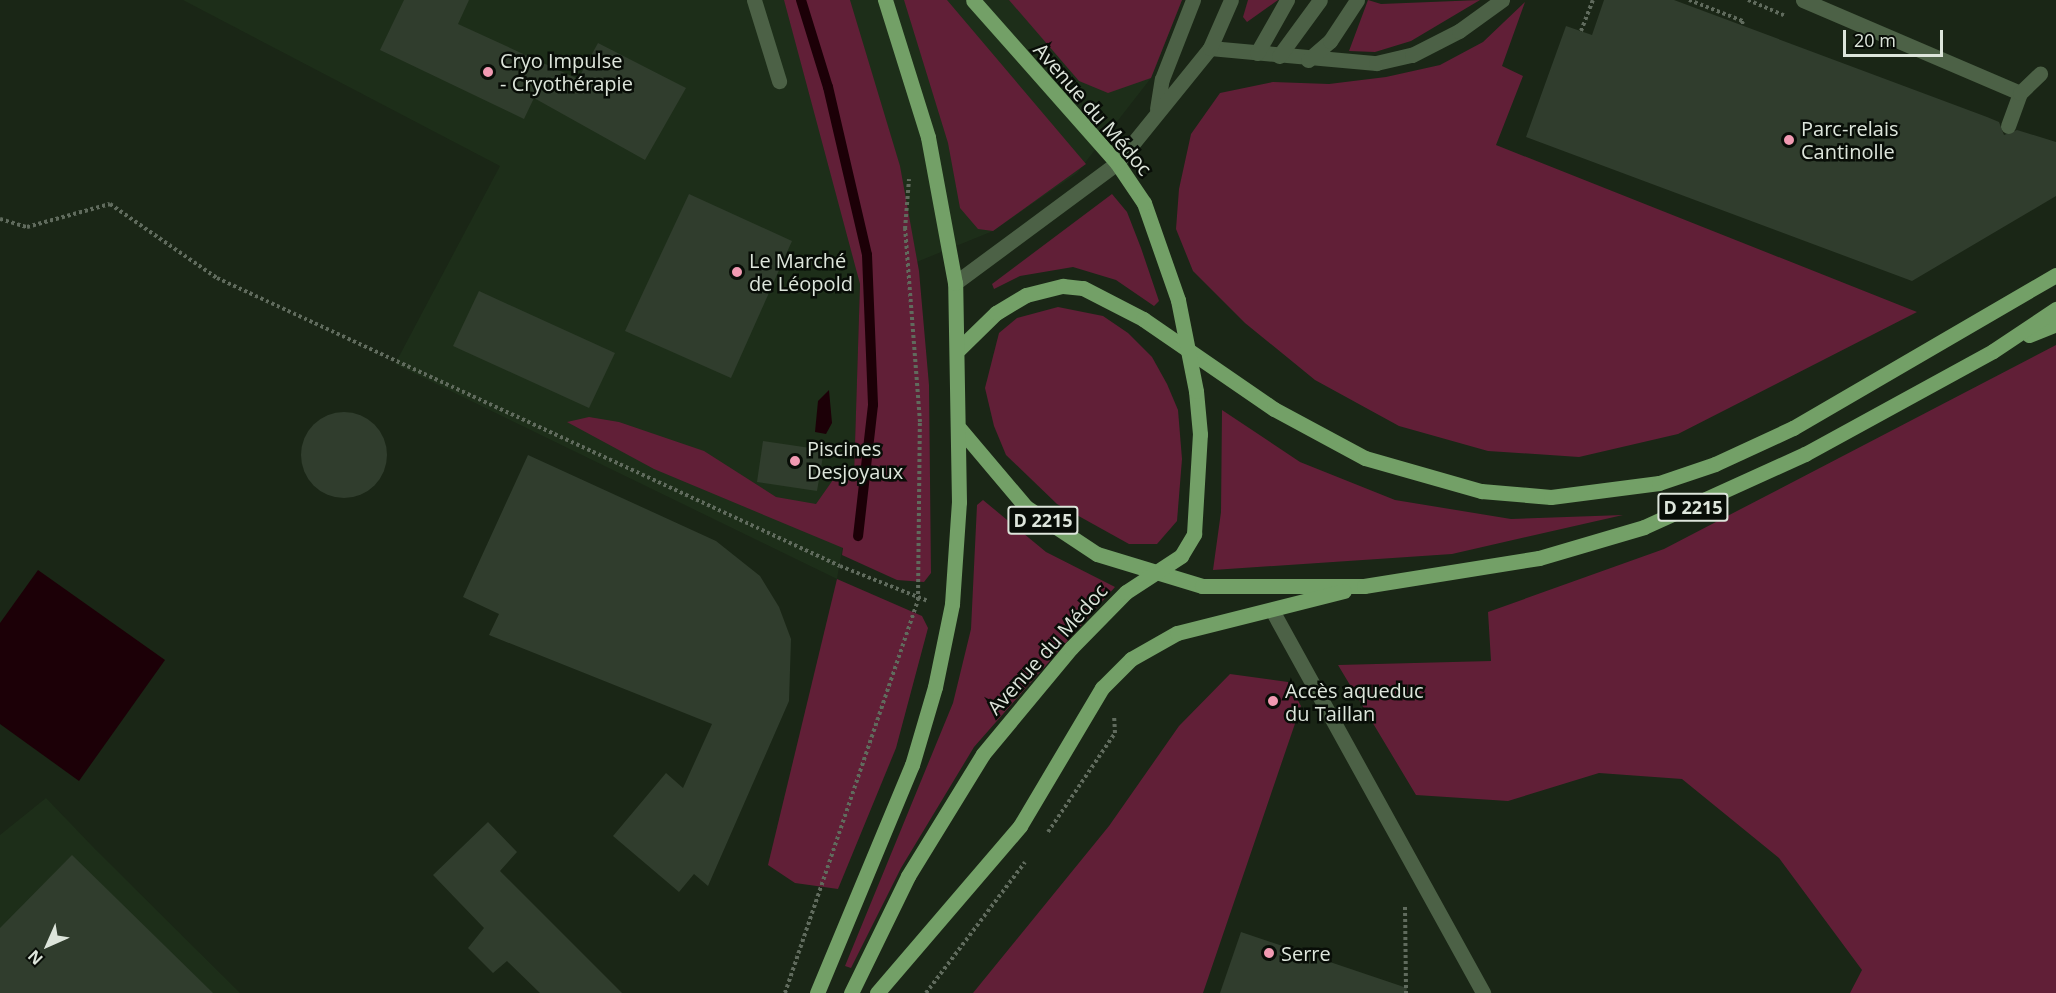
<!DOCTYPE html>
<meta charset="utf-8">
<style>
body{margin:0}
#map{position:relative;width:2056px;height:993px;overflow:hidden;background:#1a2616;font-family:"Open Sans",sans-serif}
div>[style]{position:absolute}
.built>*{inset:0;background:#1d2e19}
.green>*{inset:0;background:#611f37}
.water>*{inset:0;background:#1c0007}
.stream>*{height:10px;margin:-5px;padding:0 5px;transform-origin:5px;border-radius:5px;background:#1c0007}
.building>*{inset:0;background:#303d2d}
.round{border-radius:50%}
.path>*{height:4px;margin-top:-2px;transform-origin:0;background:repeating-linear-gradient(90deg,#606b5d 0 3px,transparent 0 6px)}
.minor>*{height:15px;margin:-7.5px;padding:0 7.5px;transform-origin:7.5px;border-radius:7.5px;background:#4c6146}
.major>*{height:15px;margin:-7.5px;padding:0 7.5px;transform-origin:7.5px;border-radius:7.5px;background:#73a067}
.dots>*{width:16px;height:16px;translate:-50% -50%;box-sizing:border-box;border:3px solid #080d07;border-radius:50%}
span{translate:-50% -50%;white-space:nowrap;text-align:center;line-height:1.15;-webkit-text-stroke:5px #080d07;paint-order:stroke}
.shield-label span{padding:2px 4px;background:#080d07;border:2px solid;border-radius:4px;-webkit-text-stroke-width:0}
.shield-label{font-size:18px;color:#dde5db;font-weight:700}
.poi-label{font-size:20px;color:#dde5db}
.left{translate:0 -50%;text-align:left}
.street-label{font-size:20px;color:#dde5db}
.north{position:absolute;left:18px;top:915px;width:60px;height:60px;-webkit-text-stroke:4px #080d07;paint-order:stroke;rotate:225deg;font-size:16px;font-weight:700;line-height:24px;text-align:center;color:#dde5db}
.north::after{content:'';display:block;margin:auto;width:21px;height:27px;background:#dde5db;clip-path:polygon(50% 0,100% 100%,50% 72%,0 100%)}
.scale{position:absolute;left:1843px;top:30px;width:100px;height:27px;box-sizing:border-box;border:3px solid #dde5db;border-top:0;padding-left:8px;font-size:18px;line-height:21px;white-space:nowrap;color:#dde5db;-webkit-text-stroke:4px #080d07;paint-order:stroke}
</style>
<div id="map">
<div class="built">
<i style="clip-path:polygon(183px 0,1182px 0,1151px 78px,1077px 173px,993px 231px,860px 285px,854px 481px,837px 579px,395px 364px,500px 166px)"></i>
<i style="clip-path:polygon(46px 798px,95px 849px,240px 993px,0 993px,0 835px)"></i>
</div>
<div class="green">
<i style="clip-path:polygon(784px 0,850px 0,900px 166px,919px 271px,929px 385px,931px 573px,924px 582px,897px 580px,842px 555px,843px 548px,654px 469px,567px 422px,589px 417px,619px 422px,704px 451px,776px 497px,816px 504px,835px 477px,854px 476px,860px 284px)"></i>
<i style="clip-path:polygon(904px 0,947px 0,1086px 164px,993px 231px,978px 229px,960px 208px,948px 143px)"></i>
<i style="clip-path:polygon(1009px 0,1182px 0,1151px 78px,1108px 93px,1079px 81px)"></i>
<i style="clip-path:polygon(1248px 0,1278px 0,1247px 22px,1243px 17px)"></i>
<i style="clip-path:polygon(1368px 0,1381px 4px,1480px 0,1411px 41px,1375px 52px,1349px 51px)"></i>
<i style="clip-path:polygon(1525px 2px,1502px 66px,1523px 76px,1496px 145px,1917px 312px,1678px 434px,1579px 457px,1488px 451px,1399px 426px,1315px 380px,1245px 323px,1193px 271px,1176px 229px,1179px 189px,1191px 134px,1220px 93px,1273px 82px,1329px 84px,1386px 77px,1440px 65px,1483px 42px)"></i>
<i style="clip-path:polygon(1112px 194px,1127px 212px,1141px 248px,1159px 301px,1154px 306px,1116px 280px,1073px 267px,1020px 276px,994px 289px,992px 284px)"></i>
<i style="clip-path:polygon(1058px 307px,1103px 316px,1128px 333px,1152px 357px,1167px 384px,1178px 410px,1182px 459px,1177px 521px,1157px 544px,1129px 544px,1057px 504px,1006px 455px,994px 426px,985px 388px,999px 333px,1017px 318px)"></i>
<i style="clip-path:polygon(2056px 345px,2056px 993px,1850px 993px,1862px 970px,1779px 858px,1682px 779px,1599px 773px,1508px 801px,1416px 795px,1338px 665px,1491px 661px,1488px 612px,1664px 549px)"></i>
<i style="clip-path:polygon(1222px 410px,1300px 462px,1395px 500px,1511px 519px,1623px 515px,1452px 554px,1213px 570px,1221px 512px)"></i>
<i style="clip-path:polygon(983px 500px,1046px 552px,1115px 587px,974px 747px,901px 868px,851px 968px,845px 966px,953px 703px,971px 629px,977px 505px)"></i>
<i style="clip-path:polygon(837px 579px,922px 616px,928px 628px,896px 748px,838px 889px,795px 883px,768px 865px)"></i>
<i style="clip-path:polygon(1230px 674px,1288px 682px,1301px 706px,1203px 993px,973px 993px,1109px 826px,1179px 726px)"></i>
</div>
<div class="water">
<i style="clip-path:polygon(829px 390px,832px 423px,826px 434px,815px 432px,818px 401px)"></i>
<i style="clip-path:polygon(38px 570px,165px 660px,79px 781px,0 724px,0 623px)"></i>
</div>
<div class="stream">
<i style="left:801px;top:0;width:91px;rotate:72.8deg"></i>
<i style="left:828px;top:87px;width:172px;rotate:76.9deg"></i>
<i style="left:867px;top:255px;width:150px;rotate:87.7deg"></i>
<i style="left:873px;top:405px;width:132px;rotate:96.5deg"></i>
</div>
<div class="building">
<i style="clip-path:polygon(404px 0,469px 0,458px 24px,578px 79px,598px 43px,686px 88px,645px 160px,534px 98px,524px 119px,380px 50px)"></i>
<i style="clip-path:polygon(1604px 0,1674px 0,1987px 117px,1999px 122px,2004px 135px,2017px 130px,2056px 142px,2056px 196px,1912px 281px,1526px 137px,1566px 26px,1592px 35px)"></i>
<i style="clip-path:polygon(689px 194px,792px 241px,731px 378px,625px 331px)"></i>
<i style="clip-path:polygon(479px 291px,615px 353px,589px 408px,453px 346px)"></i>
<i class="round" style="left:301px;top:412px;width:86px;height:86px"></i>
<i style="clip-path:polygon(763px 441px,824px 450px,817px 491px,757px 482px)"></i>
<i style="clip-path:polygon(528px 455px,716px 541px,760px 576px,779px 607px,791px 639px,789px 701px,708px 886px,694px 874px,679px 892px,613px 836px,666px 773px,683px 788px,712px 724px,489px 635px,499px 614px,463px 597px)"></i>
<i style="clip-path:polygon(488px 822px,517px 852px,500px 871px,622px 993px,540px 993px,507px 961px,493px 973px,468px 948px,484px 928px,433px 875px)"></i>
<i style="clip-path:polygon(72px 855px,213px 993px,0 993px,0 928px)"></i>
<i style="clip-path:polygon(1241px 932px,1407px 988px,1406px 993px,1220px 993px)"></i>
</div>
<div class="path">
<i style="left:1689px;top:0;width:58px;rotate:21.3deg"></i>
<i style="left:1743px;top:21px;width:5px;rotate:112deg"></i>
<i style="left:1748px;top:0;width:39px;rotate:23deg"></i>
<i style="left:1581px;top:31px;width:33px;rotate:-69deg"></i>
<i style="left:0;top:219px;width:28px;rotate:17deg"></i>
<i style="left:27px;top:227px;width:86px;rotate:-15.5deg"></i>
<i style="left:110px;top:204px;width:130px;rotate:34.7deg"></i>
<i style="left:217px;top:278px;width:686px;rotate:24.81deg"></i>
<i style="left:840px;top:566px;width:95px;rotate:21.7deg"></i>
<i style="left:1048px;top:832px;width:120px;rotate:-55.9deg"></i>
<i style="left:1115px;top:733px;width:17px;rotate:-93deg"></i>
<i style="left:1405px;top:907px;width:86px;rotate:89.3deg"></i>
<i style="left:785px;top:993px;width:415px;rotate:-71.3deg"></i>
<i style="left:918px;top:600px;width:178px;rotate:-89.4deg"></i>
<i style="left:920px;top:422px;width:194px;rotate:-94.4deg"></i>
<i style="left:905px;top:229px;width:50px;rotate:-85.4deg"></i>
<i style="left:926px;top:993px;width:164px;rotate:-52.9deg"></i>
</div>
<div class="minor">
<i style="left:754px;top:0;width:85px;rotate:72.8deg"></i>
<i style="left:1803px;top:0;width:236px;rotate:23.2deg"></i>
<i style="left:2020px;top:93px;width:35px;rotate:110deg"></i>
<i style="left:1210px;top:48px;width:167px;rotate:5.2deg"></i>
<i style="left:1376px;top:63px;width:37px;rotate:-13deg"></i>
<i style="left:1412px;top:55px;width:53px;rotate:-27.1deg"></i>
<i style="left:1459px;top:31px;width:53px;rotate:-35.8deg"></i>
<i style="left:1257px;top:53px;width:61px;rotate:-60.5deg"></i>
<i style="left:1279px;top:56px;width:69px;rotate:-53.8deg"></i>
<i style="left:1308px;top:60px;width:29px;rotate:-41deg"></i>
<i style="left:1330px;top:41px;width:49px;rotate:-56.6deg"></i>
<i style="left:2020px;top:93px;width:28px;rotate:-44deg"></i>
<i style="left:1157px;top:109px;width:30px;rotate:-81deg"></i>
<i style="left:1162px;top:79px;width:85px;rotate:-68.6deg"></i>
<i style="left:955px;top:283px;width:202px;rotate:-36.5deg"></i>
<i style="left:1117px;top:163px;width:148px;rotate:-51deg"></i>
<i style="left:1210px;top:48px;width:52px;rotate:-66.4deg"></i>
<i style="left:1273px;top:612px;width:435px;rotate:61.1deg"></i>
</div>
<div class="major">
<i style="left:2029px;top:335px;width:29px;rotate:-22deg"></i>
<i style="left:959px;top:349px;width:52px;rotate:-44.2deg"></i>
<i style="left:996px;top:313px;width:35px;rotate:-31deg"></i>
<i style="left:1026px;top:295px;width:38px;rotate:-14deg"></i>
<i style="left:1063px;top:286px;width:20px;rotate:6deg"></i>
<i style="left:1083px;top:288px;width:68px;rotate:27.3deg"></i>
<i style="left:1143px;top:319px;width:159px;rotate:34.5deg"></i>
<i style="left:1274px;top:409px;width:103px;rotate:28.3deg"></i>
<i style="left:1365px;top:458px;width:121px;rotate:15.9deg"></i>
<i style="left:1481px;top:491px;width:70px;rotate:4.9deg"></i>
<i style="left:1551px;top:497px;width:109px;rotate:-7.4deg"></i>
<i style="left:1659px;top:483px;width:59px;rotate:-18.7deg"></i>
<i style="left:1715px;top:464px;width:86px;rotate:-24.8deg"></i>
<i style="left:1793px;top:428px;width:304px;rotate:-30.2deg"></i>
<i style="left:960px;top:429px;width:102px;rotate:49.8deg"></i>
<i style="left:1026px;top:507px;width:85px;rotate:33.5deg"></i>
<i style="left:1097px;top:554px;width:110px;rotate:16.9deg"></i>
<i style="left:1202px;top:586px;width:162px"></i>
<i style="left:1364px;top:586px;width:177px;rotate:-9.1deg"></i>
<i style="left:1539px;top:558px;width:109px;rotate:-16.4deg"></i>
<i style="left:1644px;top:527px;width:177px;rotate:-24.4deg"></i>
<i style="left:1805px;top:454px;width:214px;rotate:-28.7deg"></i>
<i style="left:1993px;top:351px;width:76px;rotate:-33.7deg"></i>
<i style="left:817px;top:993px;width:247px;rotate:-67.4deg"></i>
<i style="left:912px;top:765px;width:81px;rotate:-73.6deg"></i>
<i style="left:935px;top:687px;width:85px;rotate:-78.4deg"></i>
<i style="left:952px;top:604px;width:102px;rotate:-86.1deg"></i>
<i style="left:959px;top:502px;width:219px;rotate:-91deg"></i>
<i style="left:955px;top:283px;width:148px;rotate:-100.5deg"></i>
<i style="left:928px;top:137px;width:144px;rotate:-107.4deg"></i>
<i style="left:851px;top:993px;width:130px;rotate:-64deg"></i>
<i style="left:908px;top:876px;width:143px;rotate:-58.4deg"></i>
<i style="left:983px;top:754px;width:138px;rotate:-50.3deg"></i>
<i style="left:1071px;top:648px;width:78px;rotate:-45.5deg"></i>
<i style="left:1126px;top:592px;width:66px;rotate:-33.2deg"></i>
<i style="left:1181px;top:556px;width:26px;rotate:-59deg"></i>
<i style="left:1194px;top:534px;width:100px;rotate:-86.6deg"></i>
<i style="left:1200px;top:434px;width:43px;rotate:-95.3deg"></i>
<i style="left:1196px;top:391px;width:93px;rotate:-101.2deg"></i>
<i style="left:1178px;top:300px;width:103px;rotate:-109.3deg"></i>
<i style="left:1144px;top:203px;width:48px;rotate:-124deg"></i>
<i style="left:1117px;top:163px;width:217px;rotate:-131.5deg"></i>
<i style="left:877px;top:993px;width:220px;rotate:-49.4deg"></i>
<i style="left:1020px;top:826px;width:161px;rotate:-59.3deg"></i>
<i style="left:1102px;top:688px;width:41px;rotate:-45deg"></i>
<i style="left:1131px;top:659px;width:53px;rotate:-29.5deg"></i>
<i style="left:1177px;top:633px;width:172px;rotate:-14.1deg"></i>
</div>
<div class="dots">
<i style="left:488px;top:72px;background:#f19ab2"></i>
<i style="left:1789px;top:140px;background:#f19ab2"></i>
<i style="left:737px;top:272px;background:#f19ab2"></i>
<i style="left:795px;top:461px;background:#f19ab2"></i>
<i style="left:1273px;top:701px;background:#f19ab2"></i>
<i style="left:1269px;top:953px;background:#f19ab2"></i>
</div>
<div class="shield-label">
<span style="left:1693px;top:507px">D 2215</span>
<span style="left:1043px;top:520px">D 2215</span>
</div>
<div class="poi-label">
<span class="left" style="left:500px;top:72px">Cryo Impulse<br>- Cryothérapie</span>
<span class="left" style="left:1801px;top:140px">Parc-relais<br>Cantinolle</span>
<span class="left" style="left:749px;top:272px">Le Marché<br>de Léopold</span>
<span class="left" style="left:807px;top:460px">Piscines<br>Desjoyaux</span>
<span class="left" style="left:1285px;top:702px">Accès aqueduc<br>du Taillan</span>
<span class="left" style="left:1281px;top:953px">Serre</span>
</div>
<div class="street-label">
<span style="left:1093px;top:109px;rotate:49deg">Avenue du Médoc</span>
<span style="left:1047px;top:649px;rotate:-48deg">Avenue du Médoc</span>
</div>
<div class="north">N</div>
<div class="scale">20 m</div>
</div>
